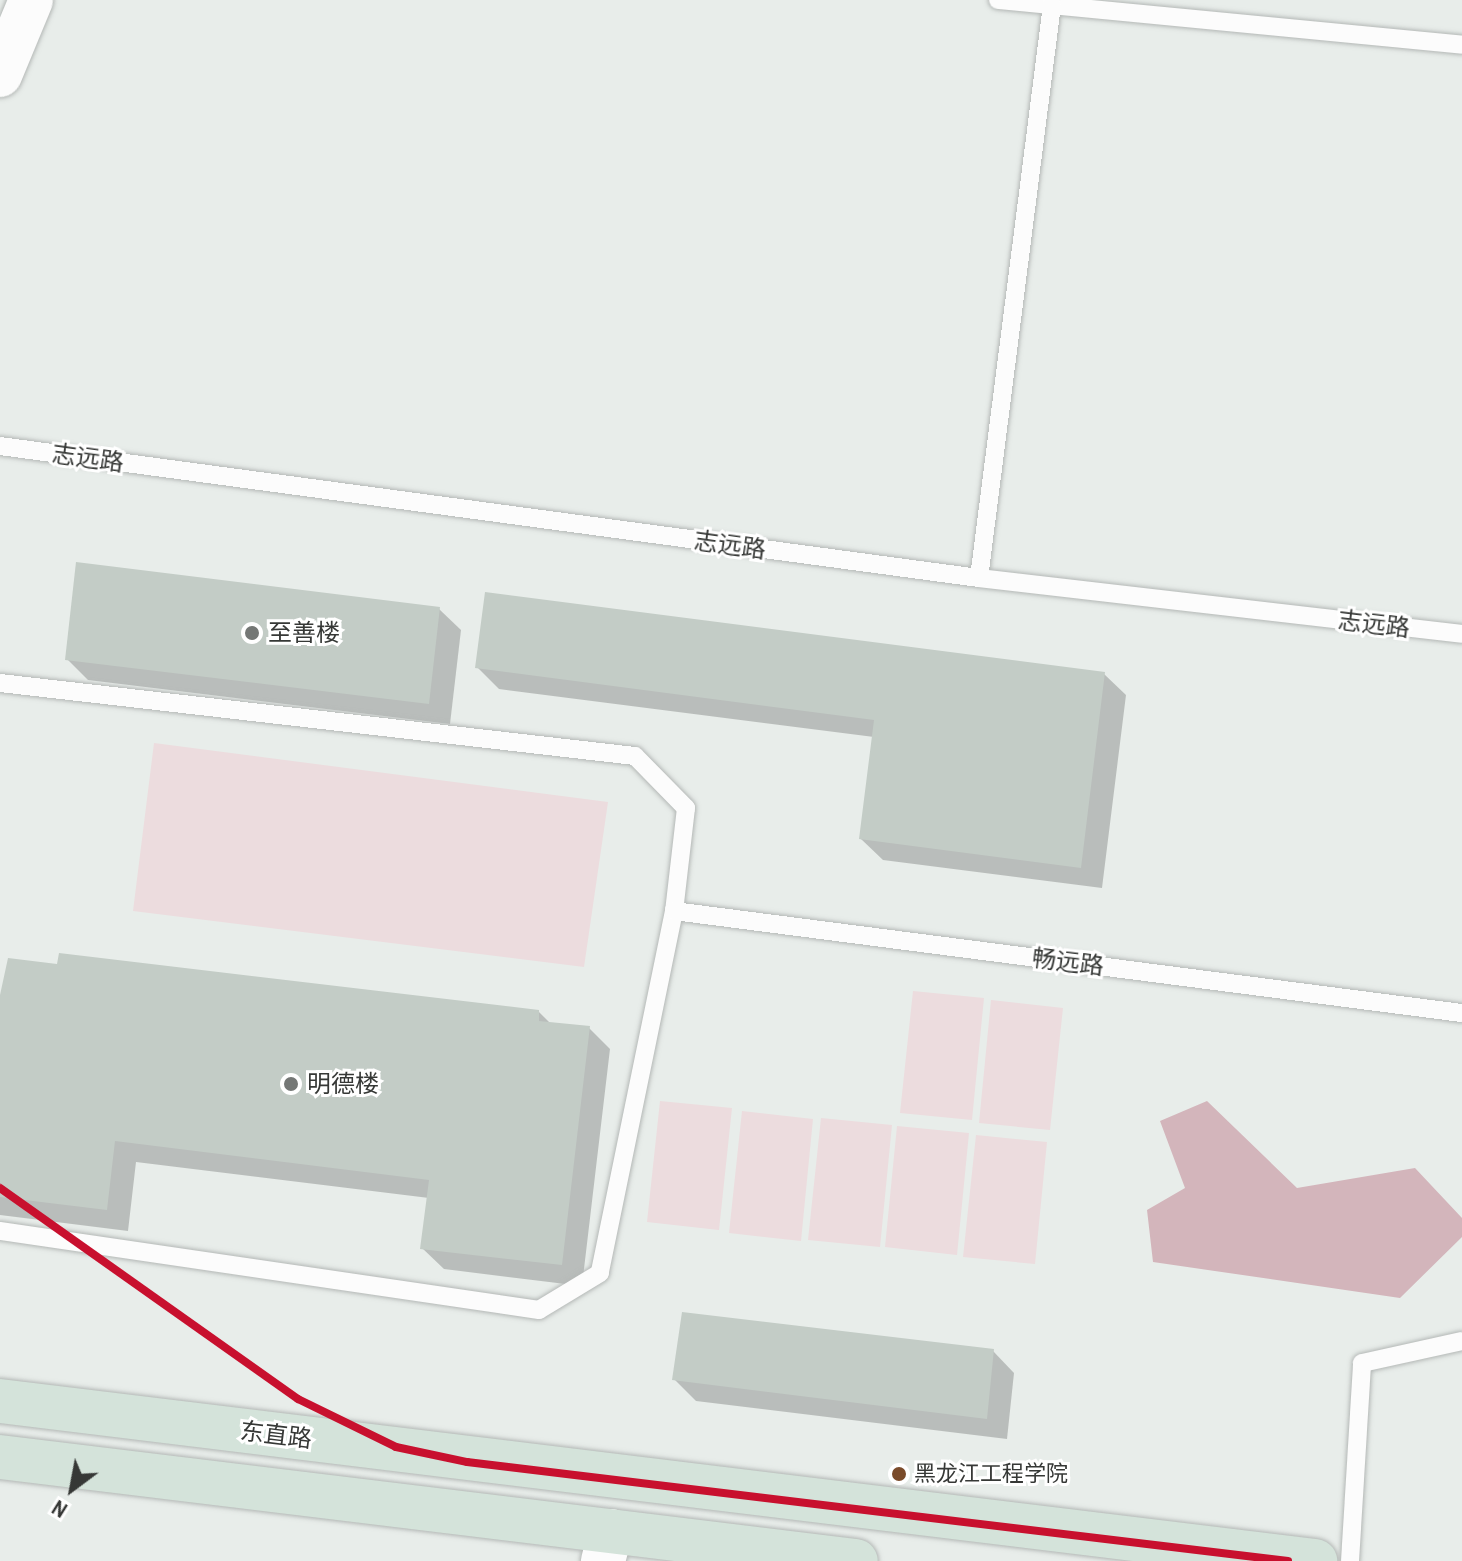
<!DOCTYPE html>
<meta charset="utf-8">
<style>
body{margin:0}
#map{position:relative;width:1462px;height:1561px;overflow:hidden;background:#e8edea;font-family:"Archivo Narrow","Noto Sans SC",sans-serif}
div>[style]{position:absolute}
.green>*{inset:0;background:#ecdcde}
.water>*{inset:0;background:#d3b5bb}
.shadow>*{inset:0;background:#0003}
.building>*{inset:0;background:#c3ccc6}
.roads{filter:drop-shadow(0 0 2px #b4b8b6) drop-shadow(0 0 2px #b4b8b6)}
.lane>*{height:18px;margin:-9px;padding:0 9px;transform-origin:9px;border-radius:9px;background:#fcfcfc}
.secondary>*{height:44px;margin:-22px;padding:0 22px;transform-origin:22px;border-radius:22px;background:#fcfcfc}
.highway>*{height:44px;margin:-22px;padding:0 22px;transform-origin:22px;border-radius:22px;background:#d4e3da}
.metro-1>*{height:8px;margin:-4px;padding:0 4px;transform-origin:4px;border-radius:4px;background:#c8102e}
.dots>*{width:22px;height:22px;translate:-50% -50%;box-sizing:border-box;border:4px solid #fff;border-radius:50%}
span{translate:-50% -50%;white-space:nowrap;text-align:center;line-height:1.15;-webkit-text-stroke:6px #fff;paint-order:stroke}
.bus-label{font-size:22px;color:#363836}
.left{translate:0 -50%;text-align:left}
.street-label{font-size:24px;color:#363836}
.poi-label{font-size:24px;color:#363836}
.north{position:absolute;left:32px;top:1449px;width:80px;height:80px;-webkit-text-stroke:6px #fff;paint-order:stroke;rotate:212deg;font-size:22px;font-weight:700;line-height:32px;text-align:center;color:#363836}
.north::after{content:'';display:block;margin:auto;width:28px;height:36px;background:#363836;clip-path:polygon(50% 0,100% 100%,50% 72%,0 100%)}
</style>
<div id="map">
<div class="green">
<i style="clip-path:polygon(154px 743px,608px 802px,584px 967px,133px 911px)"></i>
<i style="clip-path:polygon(913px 991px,984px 998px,972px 1120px,900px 1113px)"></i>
<i style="clip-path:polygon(991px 1000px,1063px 1008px,1050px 1130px,979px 1123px)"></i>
<i style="clip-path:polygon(660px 1101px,732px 1108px,719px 1230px,647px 1222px)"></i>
<i style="clip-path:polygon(742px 1111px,813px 1119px,801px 1241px,729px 1233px)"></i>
<i style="clip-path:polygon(821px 1118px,892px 1125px,880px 1247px,808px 1240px)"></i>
<i style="clip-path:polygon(897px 1126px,969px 1133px,957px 1255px,885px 1247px)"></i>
<i style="clip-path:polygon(976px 1135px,1047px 1142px,1035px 1264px,963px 1257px)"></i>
</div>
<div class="water">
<i style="clip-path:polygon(1207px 1101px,1297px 1188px,1415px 1168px,1462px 1218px,1462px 1237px,1400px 1298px,1153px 1262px,1147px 1210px,1185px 1188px,1160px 1121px)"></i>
</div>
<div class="shadow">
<i style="clip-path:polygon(439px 609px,461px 630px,450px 724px,88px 680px,67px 659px)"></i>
<i style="clip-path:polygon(477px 667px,1104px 674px,1126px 695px,1102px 888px,883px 860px,861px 839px,874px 737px,499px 689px)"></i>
<i style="clip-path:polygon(0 997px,538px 1011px,551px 1024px,589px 1028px,610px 1049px,582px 1286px,444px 1269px,422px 1248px,429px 1198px,136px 1162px,128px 1231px,0 1215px)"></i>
<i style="clip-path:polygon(993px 1351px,1014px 1373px,1007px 1439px,696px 1401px,674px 1379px)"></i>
</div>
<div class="building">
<i style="clip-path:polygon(76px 562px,440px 607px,429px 704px,65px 660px)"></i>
<i style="clip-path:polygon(485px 592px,1105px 672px,1081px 868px,859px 839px,874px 720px,475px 668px)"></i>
<i style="clip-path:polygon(59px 953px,539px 1010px,539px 1021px,590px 1026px,562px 1265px,420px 1249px,429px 1180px,115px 1141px,107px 1210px,0 1197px,0 995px,8px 958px,57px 964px)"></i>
<i style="clip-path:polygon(682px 1312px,994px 1349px,987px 1419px,672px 1380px)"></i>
</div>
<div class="roads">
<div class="lane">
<i style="left:998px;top:0;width:466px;rotate:5.5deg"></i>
<i style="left:0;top:446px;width:988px;rotate:7.68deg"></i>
<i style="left:979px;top:578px;width:486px;rotate:6.6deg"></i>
<i style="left:979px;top:578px;width:578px;rotate:-82.74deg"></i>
<i style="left:0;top:683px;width:639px;rotate:6.56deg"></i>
<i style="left:635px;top:756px;width:73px;rotate:45.6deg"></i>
<i style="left:686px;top:808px;width:104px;rotate:96.6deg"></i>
<i style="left:674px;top:911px;width:369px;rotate:101.6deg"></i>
<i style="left:600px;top:1273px;width:71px;rotate:148.8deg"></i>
<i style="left:539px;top:1310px;width:545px;rotate:-171.66deg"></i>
<i style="left:674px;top:911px;width:795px;rotate:7.38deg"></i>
<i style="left:1350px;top:1561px;width:198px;rotate:-86.5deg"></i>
<i style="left:1362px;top:1363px;width:102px;rotate:-12.4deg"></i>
</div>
<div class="secondary">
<i style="left:0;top:75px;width:81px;rotate:-67.5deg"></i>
<i style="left:603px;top:1561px;width:31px;rotate:-75deg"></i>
</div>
<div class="highway">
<i style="left:0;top:1401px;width:1325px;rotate:6.94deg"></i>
<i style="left:0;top:1457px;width:862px;rotate:6.93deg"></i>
</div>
</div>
<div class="metro-1">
<i style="left:0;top:1188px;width:365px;rotate:35.3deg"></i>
<i style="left:298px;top:1399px;width:109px;rotate:26.1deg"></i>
<i style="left:396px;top:1447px;width:73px;rotate:11.9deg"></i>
<i style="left:467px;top:1462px;width:827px;rotate:6.88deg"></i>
</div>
<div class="dots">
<i style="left:252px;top:633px;background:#747775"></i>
<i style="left:291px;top:1084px;background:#747775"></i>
<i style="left:899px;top:1474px;background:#7a4b2a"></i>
</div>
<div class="bus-label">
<span class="left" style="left:914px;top:1474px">黑龙江工程学院</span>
</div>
<div class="street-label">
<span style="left:88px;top:458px;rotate:8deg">志远路</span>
<span style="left:730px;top:545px;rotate:8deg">志远路</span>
<span style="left:1374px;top:624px;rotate:7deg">志远路</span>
<span style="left:1068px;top:962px;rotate:7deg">畅远路</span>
<span style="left:276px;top:1435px;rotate:7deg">东直路</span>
</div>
<div class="poi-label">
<span class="left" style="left:268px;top:633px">至善楼</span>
<span class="left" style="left:307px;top:1084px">明德楼</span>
</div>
<div class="north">N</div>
</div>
